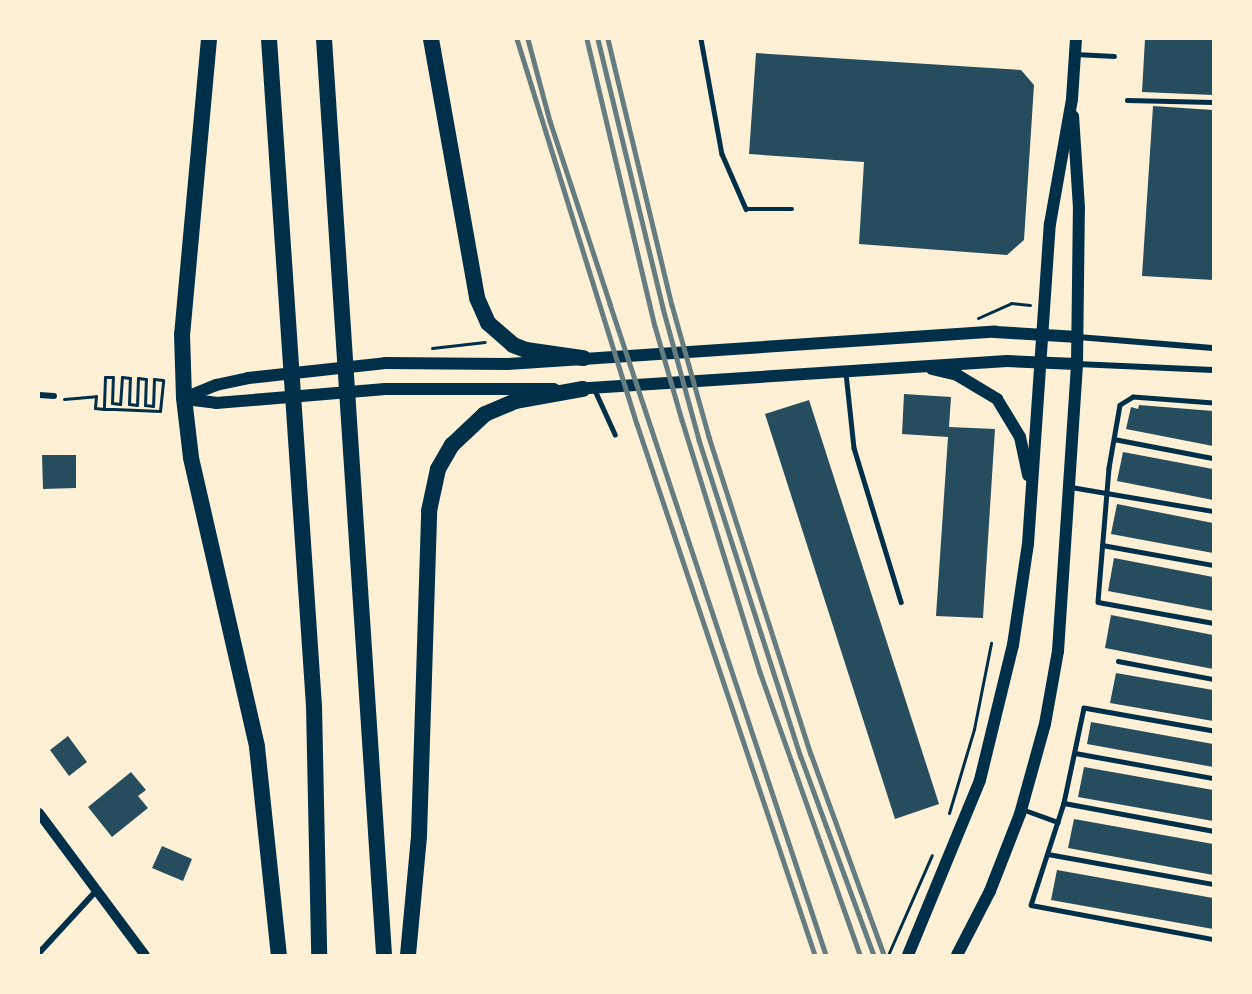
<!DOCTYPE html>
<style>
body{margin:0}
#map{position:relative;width:1252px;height:994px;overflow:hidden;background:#fdf0d5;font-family:Inter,sans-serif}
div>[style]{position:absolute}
.building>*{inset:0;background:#264d5e}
.path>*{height:3px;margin:-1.5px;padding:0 1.5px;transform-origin:1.5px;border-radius:1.5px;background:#003049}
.service>*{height:4.5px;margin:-2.25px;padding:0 2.25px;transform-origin:2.25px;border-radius:2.25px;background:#003049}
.minor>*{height:6px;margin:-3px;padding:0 3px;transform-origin:3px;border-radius:3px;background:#003049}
.tertiary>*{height:10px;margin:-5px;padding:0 5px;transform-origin:5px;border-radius:5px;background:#003049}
.secondary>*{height:12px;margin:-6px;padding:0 6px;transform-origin:6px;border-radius:6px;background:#003049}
.motorway>*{height:16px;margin:-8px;padding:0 8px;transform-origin:8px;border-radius:8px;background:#003049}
.rail>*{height:4.5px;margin:-2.25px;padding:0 2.25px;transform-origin:2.25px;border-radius:2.25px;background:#657d81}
span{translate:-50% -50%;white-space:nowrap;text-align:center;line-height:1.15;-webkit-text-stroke:4.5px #fdf0d5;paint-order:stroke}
.frame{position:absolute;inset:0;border:40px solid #fdf0d5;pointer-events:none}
</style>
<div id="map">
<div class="building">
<i style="clip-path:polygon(1145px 39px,1213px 39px,1213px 95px,1142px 92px)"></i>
<i style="clip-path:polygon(756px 53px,1021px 70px,1034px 85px,1024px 240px,1007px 255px,859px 244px,864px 162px,749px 154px)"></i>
<i style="clip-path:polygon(1153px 106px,1213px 110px,1213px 280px,1142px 276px)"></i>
<i style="clip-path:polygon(904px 394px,951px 397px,949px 427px,995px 429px,983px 618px,936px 616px,948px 437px,902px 434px)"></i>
<i style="clip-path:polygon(809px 400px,939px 804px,895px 819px,765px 414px)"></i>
<i style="clip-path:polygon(1139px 405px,1213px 411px,1213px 446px,1126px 429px,1131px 407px,1138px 409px)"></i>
<i style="clip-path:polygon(1123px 452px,1213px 469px,1213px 500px,1117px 481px)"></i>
<i style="clip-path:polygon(42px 455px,76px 455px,76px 488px,43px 489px)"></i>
<i style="clip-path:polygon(1117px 504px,1213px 523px,1213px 553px,1111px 534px)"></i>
<i style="clip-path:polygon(1114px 558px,1213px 577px,1213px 611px,1108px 591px)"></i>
<i style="clip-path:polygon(1111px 615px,1213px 635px,1213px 669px,1105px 648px)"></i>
<i style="clip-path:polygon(1116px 673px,1213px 690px,1213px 721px,1110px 703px)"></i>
<i style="clip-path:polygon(1091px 722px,1213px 744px,1213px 767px,1087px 744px)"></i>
<i style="clip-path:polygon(68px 736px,87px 762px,69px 776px,50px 750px)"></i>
<i style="clip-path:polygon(1084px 767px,1213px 790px,1213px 821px,1078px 797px)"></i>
<i style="clip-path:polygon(131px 772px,146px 790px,138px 796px,148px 808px,112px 837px,88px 807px)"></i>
<i style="clip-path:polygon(1074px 819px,1213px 844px,1213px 875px,1068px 848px)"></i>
<i style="clip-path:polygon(162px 846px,192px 859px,183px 881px,152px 868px)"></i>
<i style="clip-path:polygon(1057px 870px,1213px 898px,1213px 929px,1051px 900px)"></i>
</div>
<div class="path">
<i style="left:978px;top:318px;width:36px;rotate:-24deg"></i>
<i style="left:1011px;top:303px;width:19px;rotate:6deg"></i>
<i style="left:432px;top:348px;width:53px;rotate:-6.5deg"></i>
<i style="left:64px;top:399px;width:32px;rotate:-5deg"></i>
<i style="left:96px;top:396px;width:12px;rotate:95deg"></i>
<i style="left:95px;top:408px;width:9px;rotate:6deg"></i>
<i style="left:104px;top:409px;width:10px"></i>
<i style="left:114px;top:409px;width:46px;rotate:2.5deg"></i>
<i style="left:160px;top:411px;width:31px;rotate:-84deg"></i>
<i style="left:163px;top:380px;width:9px;rotate:-174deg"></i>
<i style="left:154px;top:379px;width:27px;rotate:92deg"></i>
<i style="left:153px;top:406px;width:8px;rotate:-173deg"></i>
<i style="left:145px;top:405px;width:26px;rotate:-88deg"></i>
<i style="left:146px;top:379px;width:8px;rotate:-173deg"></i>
<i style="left:138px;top:378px;width:27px;rotate:92deg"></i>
<i style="left:137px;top:405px;width:8px;rotate:-173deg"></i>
<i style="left:129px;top:404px;width:26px;rotate:-88deg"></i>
<i style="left:130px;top:378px;width:8px;rotate:-173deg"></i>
<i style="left:122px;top:377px;width:27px;rotate:94deg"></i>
<i style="left:120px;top:404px;width:8px;rotate:-173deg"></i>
<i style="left:112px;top:403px;width:26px;rotate:-88deg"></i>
<i style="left:113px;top:377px;width:8px;rotate:180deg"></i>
<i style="left:105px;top:377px;width:32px;rotate:92deg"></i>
<i style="left:949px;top:813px;width:88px;rotate:-73.4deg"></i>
<i style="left:974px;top:729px;width:88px;rotate:-78.8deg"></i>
<i style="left:888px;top:955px;width:109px;rotate:-66.3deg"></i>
</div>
<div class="service">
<i style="left:701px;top:39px;width:117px;rotate:79.7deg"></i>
<i style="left:722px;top:154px;width:60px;rotate:66.4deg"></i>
<i style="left:746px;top:209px;width:46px"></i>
<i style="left:1075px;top:54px;width:39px;rotate:3deg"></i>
<i style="left:1127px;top:100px;width:86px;rotate:1.3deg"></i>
<i style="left:846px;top:373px;width:75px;rotate:83.9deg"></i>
<i style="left:854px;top:448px;width:161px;rotate:73deg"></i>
<i style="left:594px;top:388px;width:51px;rotate:65.5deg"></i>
<i style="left:1213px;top:403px;width:80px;rotate:-175.7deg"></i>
<i style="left:1133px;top:397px;width:15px;rotate:148deg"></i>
<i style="left:1120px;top:405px;width:64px;rotate:99.9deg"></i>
<i style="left:1109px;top:468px;width:134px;rotate:94.7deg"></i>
<i style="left:1098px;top:602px;width:117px;rotate:10.3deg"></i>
<i style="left:1114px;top:439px;width:101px;rotate:10.9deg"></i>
<i style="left:1071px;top:487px;width:144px;rotate:9.6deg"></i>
<i style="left:1102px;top:545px;width:113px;rotate:10.2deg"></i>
<i style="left:1118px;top:661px;width:97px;rotate:10.7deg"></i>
<i style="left:1213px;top:731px;width:131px;rotate:-169.9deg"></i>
<i style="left:1084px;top:708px;width:97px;rotate:101.9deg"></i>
<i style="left:1064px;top:803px;width:107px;rotate:107.9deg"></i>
<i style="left:1031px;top:905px;width:185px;rotate:10.6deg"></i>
<i style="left:1075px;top:753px;width:140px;rotate:10.3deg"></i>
<i style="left:1064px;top:803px;width:152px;rotate:10.6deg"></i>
<i style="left:1022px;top:809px;width:38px;rotate:20deg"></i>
<i style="left:1048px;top:854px;width:168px;rotate:10.3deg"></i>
</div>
<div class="minor">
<i style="left:1078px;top:337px;width:135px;rotate:4.7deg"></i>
<i style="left:1077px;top:364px;width:136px;rotate:2.5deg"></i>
<i style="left:39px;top:395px;width:15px;rotate:4deg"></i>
<i style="left:39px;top:953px;width:86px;rotate:-47.4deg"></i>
</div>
<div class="tertiary">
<i style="left:39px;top:813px;width:177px;rotate:53.3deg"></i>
</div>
<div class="secondary">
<i style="left:932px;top:369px;width:26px;rotate:13deg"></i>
<i style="left:957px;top:375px;width:47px;rotate:31deg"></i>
<i style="left:997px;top:399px;width:44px;rotate:58.8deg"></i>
<i style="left:1020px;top:437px;width:39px;rotate:78deg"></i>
<i style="left:574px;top:389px;width:434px;rotate:-3.7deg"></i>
<i style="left:1007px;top:361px;width:70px;rotate:2.5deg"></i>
<i style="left:184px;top:398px;width:35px;rotate:-22deg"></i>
<i style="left:216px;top:385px;width:33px;rotate:-12deg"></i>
<i style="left:248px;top:378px;width:138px;rotate:-6.2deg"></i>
<i style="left:385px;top:363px;width:122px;rotate:0.5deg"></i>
<i style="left:507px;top:364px;width:489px;rotate:-3.8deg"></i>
<i style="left:995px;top:332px;width:83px;rotate:3.4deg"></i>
<i style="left:185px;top:399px;width:31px;rotate:7deg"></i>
<i style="left:216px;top:403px;width:170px;rotate:-4.7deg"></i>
<i style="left:385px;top:389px;width:169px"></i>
<i style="left:908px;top:955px;width:189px;rotate:-67.6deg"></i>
<i style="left:980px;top:780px;width:139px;rotate:-76.3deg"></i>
<i style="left:1013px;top:645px;width:102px;rotate:-81.6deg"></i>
<i style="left:1028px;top:544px;width:321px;rotate:-86.1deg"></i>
<i style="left:1050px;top:224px;width:127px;rotate:-80deg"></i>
<i style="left:1072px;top:99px;width:60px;rotate:-86.2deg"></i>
<i style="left:957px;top:955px;width:72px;rotate:-62.7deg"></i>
<i style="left:990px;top:891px;width:83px;rotate:-68.7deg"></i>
<i style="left:1020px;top:814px;width:93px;rotate:-74.5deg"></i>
<i style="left:1045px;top:724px;width:74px;rotate:-79.9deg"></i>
<i style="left:1058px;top:651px;width:288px;rotate:-86.2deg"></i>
<i style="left:1077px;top:364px;width:156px;rotate:-89.3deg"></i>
<i style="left:1079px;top:208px;width:92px;rotate:-93.7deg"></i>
</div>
<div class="motorway">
<i style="left:209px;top:39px;width:296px;rotate:95.2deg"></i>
<i style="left:182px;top:334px;width:64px;rotate:88.2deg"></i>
<i style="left:184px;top:398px;width:60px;rotate:83.3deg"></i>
<i style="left:191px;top:458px;width:296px;rotate:77.1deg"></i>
<i style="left:257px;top:747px;width:209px;rotate:84deg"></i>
<i style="left:269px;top:39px;width:669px;rotate:86.14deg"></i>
<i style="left:314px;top:706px;width:249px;rotate:88.8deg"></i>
<i style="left:324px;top:39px;width:918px;rotate:86.25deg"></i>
<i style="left:431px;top:39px;width:263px;rotate:79.9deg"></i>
<i style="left:477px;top:298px;width:27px;rotate:66deg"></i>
<i style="left:488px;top:323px;width:33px;rotate:41deg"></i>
<i style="left:513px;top:345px;width:14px;rotate:21deg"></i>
<i style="left:526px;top:350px;width:58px;rotate:8deg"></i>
<i style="left:408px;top:955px;width:120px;rotate:-84.7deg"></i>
<i style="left:419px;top:836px;width:325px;rotate:-88.2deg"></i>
<i style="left:429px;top:511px;width:43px;rotate:-77.9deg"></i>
<i style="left:438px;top:469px;width:28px;rotate:-60deg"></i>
<i style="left:452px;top:445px;width:45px;rotate:-43.2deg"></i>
<i style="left:485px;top:414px;width:34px;rotate:-23deg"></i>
<i style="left:516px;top:401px;width:68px;rotate:-10.2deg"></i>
</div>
<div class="rail">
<i style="left:517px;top:39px;width:403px;rotate:72.7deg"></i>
<i style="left:637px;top:424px;width:560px;rotate:71.47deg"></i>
<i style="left:528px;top:39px;width:85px;rotate:75deg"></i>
<i style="left:550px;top:121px;width:193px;rotate:71.8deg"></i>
<i style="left:610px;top:304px;width:686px;rotate:71.64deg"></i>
<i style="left:587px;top:39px;width:295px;rotate:76.7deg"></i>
<i style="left:655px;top:326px;width:98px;rotate:74deg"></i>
<i style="left:682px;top:420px;width:264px;rotate:72.8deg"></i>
<i style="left:760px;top:672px;width:300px;rotate:70.5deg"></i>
<i style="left:598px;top:39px;width:277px;rotate:76.4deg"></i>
<i style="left:663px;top:308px;width:137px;rotate:74.7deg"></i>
<i style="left:699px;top:440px;width:333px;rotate:72.2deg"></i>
<i style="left:801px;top:757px;width:211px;rotate:69.8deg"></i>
<i style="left:608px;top:39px;width:274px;rotate:76.5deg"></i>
<i style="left:672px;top:305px;width:137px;rotate:74.3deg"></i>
<i style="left:709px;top:437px;width:333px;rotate:72.2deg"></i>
<i style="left:811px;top:754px;width:214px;rotate:70deg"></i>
</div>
<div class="frame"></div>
</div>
